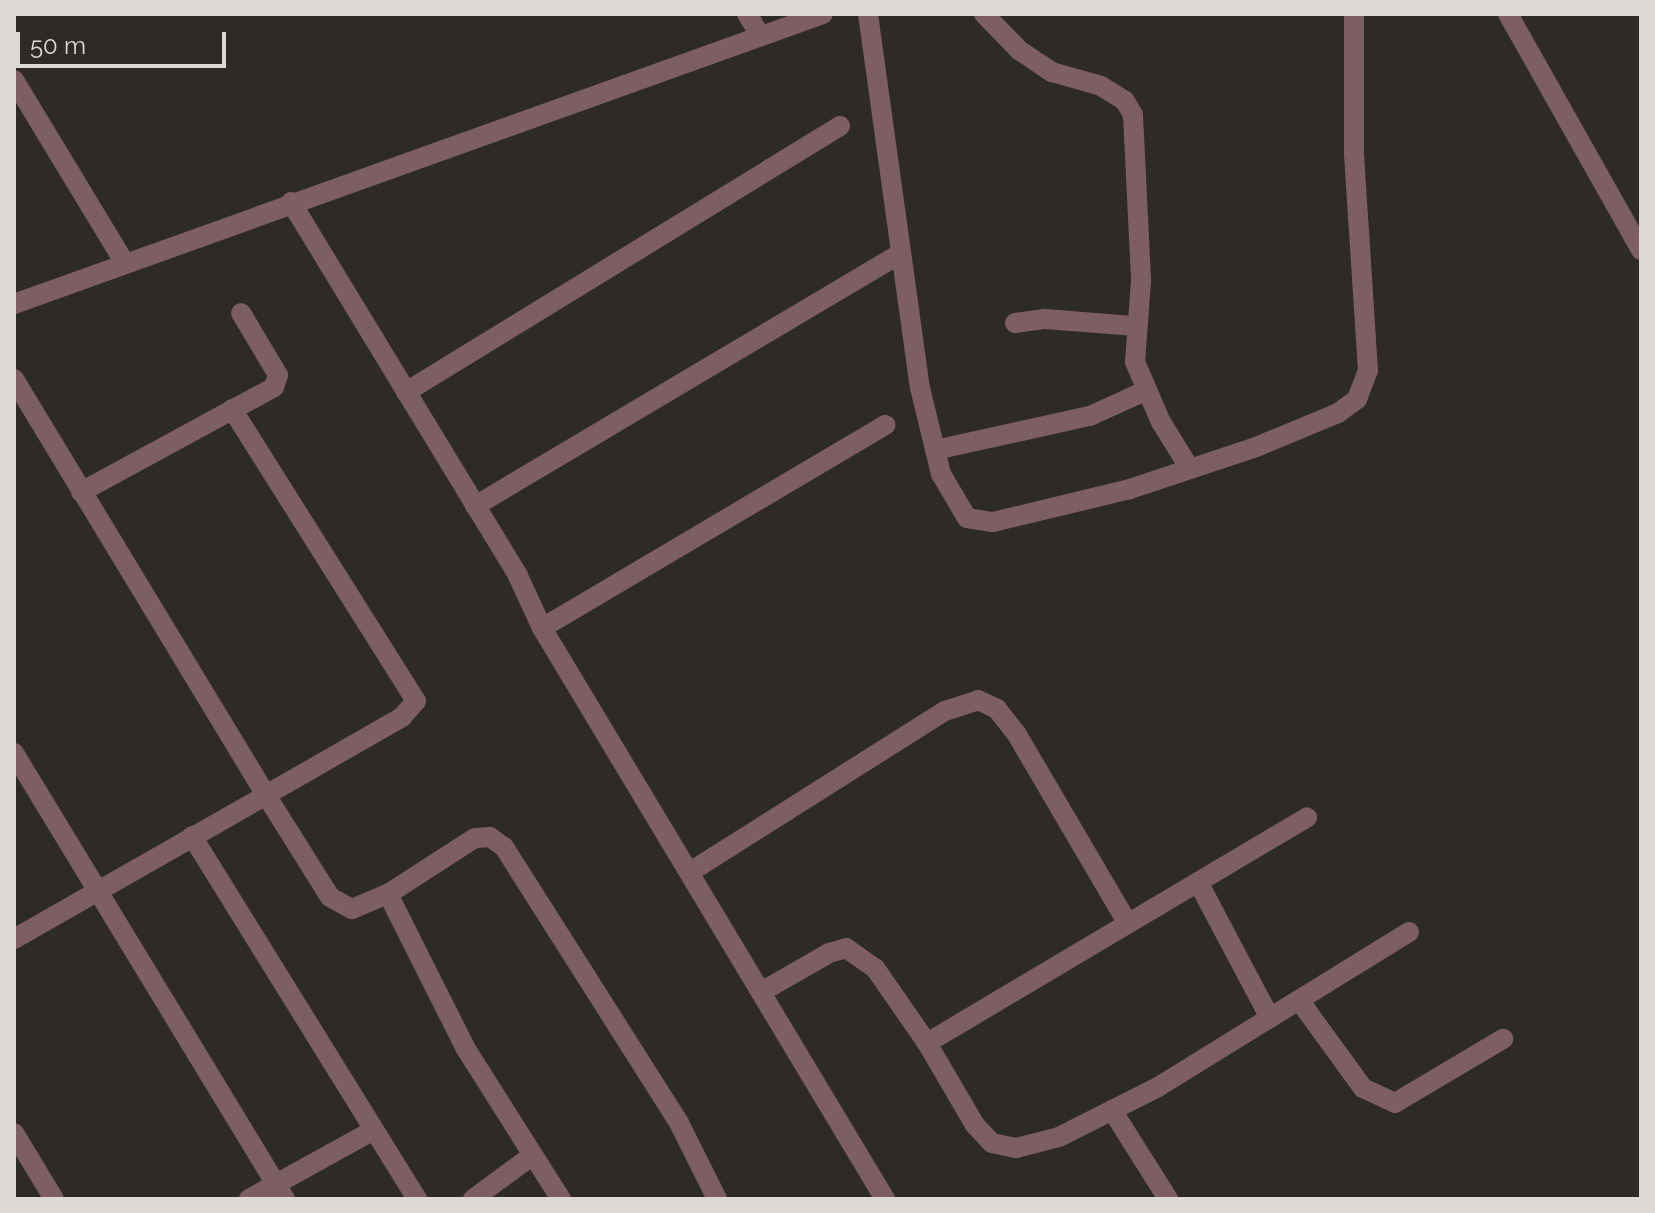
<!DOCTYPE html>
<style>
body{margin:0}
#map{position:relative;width:1655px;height:1213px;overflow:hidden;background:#2e2a27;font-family:Raleway,sans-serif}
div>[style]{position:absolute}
.minor>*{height:20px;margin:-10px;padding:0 10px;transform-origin:10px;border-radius:10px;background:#7d5e62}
.tertiary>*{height:20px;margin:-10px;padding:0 10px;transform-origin:10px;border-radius:10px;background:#7d5e62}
span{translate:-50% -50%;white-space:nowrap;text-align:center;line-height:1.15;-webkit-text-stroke:8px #2e2a27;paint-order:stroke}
.frame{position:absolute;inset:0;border:16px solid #dcd9d7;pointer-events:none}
.scale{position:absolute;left:16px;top:32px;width:210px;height:36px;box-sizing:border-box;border:4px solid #dcd9d7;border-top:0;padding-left:10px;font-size:24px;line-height:28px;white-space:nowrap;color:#dcd9d7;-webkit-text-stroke:6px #2e2a27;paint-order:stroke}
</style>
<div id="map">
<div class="minor">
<i style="left:747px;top:14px;width:25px;rotate:58deg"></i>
<i style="left:868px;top:14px;width:378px;rotate:82.1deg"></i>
<i style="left:920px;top:388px;width:89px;rotate:76.3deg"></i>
<i style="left:941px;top:474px;width:51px;rotate:59.4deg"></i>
<i style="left:967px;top:518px;width:26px;rotate:9deg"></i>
<i style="left:993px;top:522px;width:141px;rotate:-13.5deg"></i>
<i style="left:1130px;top:489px;width:133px;rotate:-18.4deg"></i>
<i style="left:1256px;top:447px;width:89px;rotate:-22.5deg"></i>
<i style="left:1338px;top:413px;width:24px;rotate:-36deg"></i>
<i style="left:1357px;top:399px;width:30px;rotate:-69deg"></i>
<i style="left:1368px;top:371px;width:219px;rotate:-93.7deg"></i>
<i style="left:1354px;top:152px;width:138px;rotate:-90deg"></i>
<i style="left:984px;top:14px;width:50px;rotate:45.8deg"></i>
<i style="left:1019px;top:50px;width:40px;rotate:34deg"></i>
<i style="left:1052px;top:72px;width:51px;rotate:15.9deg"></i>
<i style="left:1101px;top:86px;width:28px;rotate:32deg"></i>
<i style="left:1125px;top:101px;width:16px;rotate:60deg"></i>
<i style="left:1133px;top:115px;width:166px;rotate:87.2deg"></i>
<i style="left:1141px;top:281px;width:81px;rotate:94.2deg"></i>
<i style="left:1135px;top:362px;width:65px;rotate:66.6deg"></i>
<i style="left:1161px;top:422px;width:55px;rotate:58.3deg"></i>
<i style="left:1508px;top:14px;width:271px;rotate:60.6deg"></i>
<i style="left:14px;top:80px;width:214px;rotate:58.8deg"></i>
<i style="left:291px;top:202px;width:437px;rotate:58.7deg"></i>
<i style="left:518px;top:576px;width:57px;rotate:65.2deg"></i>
<i style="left:1015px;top:323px;width:30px;rotate:-8deg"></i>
<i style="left:1045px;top:319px;width:88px;rotate:4.5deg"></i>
<i style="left:14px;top:379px;width:486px;rotate:58.8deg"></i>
<i style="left:266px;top:795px;width:157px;rotate:-29.8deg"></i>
<i style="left:402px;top:717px;width:21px;rotate:-49deg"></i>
<i style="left:416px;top:701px;width:345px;rotate:-122.2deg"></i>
<i style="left:406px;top:392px;width:509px;rotate:-31.5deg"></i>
<i style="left:935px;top:450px;width:159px;rotate:-12.4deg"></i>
<i style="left:1090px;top:416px;width:60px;rotate:-24.4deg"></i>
<i style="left:81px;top:492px;width:220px;rotate:-28.5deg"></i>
<i style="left:274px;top:387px;width:13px;rotate:-72deg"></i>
<i style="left:278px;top:375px;width:72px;rotate:-120.8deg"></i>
<i style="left:475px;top:506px;width:495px;rotate:-30.7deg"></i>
<i style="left:14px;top:753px;width:522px;rotate:58.72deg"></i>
<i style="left:192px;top:836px;width:427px;rotate:58.2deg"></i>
<i style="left:690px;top:872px;width:302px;rotate:-32.3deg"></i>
<i style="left:945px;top:711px;width:35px;rotate:-18deg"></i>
<i style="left:978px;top:700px;width:21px;rotate:25deg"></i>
<i style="left:997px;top:709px;width:31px;rotate:52deg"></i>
<i style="left:1016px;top:733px;width:221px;rotate:59.6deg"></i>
<i style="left:1198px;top:882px;width:154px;rotate:62.1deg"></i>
<i style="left:388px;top:894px;width:103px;rotate:-32.8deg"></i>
<i style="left:475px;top:838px;width:15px;rotate:-4deg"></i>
<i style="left:490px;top:837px;width:17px;rotate:36deg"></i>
<i style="left:504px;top:847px;width:327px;rotate:57.6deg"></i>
<i style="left:679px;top:1123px;width:85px;rotate:63.4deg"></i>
<i style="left:14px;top:939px;width:290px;rotate:-29.7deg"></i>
<i style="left:266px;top:795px;width:120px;rotate:57.9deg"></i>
<i style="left:330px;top:897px;width:25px;rotate:29deg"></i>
<i style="left:352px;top:909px;width:39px;rotate:-23deg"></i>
<i style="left:388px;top:894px;width:174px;rotate:63.3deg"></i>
<i style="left:466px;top:1049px;width:178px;rotate:57.7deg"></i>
<i style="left:761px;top:992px;width:78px;rotate:-29.8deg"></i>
<i style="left:829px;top:953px;width:18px;rotate:-16deg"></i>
<i style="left:846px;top:948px;width:35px;rotate:35deg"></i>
<i style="left:875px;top:968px;width:91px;rotate:55.3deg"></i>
<i style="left:927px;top:1043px;width:442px;rotate:-30.7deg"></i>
<i style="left:1299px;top:1000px;width:109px;rotate:54deg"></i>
<i style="left:1363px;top:1088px;width:35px;rotate:25deg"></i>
<i style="left:1395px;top:1103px;width:126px;rotate:-30.7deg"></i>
<i style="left:927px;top:1043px;width:95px;rotate:59.7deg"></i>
<i style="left:975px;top:1125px;width:25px;rotate:47deg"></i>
<i style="left:992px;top:1143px;width:25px;rotate:12deg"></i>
<i style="left:1016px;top:1148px;width:44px;rotate:-14.3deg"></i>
<i style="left:1059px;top:1137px;width:111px;rotate:-26.8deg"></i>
<i style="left:1158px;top:1087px;width:295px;rotate:-31.7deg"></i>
<i style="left:1112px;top:1110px;width:105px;rotate:57.8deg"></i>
<i style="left:14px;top:1133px;width:77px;rotate:58.8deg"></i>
<i style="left:249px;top:1199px;width:141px;rotate:-28.9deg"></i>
<i style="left:473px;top:1199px;width:74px;rotate:-36.3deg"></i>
<i style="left:885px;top:1199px;width:666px;rotate:-120.99deg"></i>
<i style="left:542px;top:628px;width:399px;rotate:-30.6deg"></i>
</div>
<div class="tertiary">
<i style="left:14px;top:304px;width:859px;rotate:-19.72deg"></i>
</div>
<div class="frame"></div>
<div class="scale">50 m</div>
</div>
